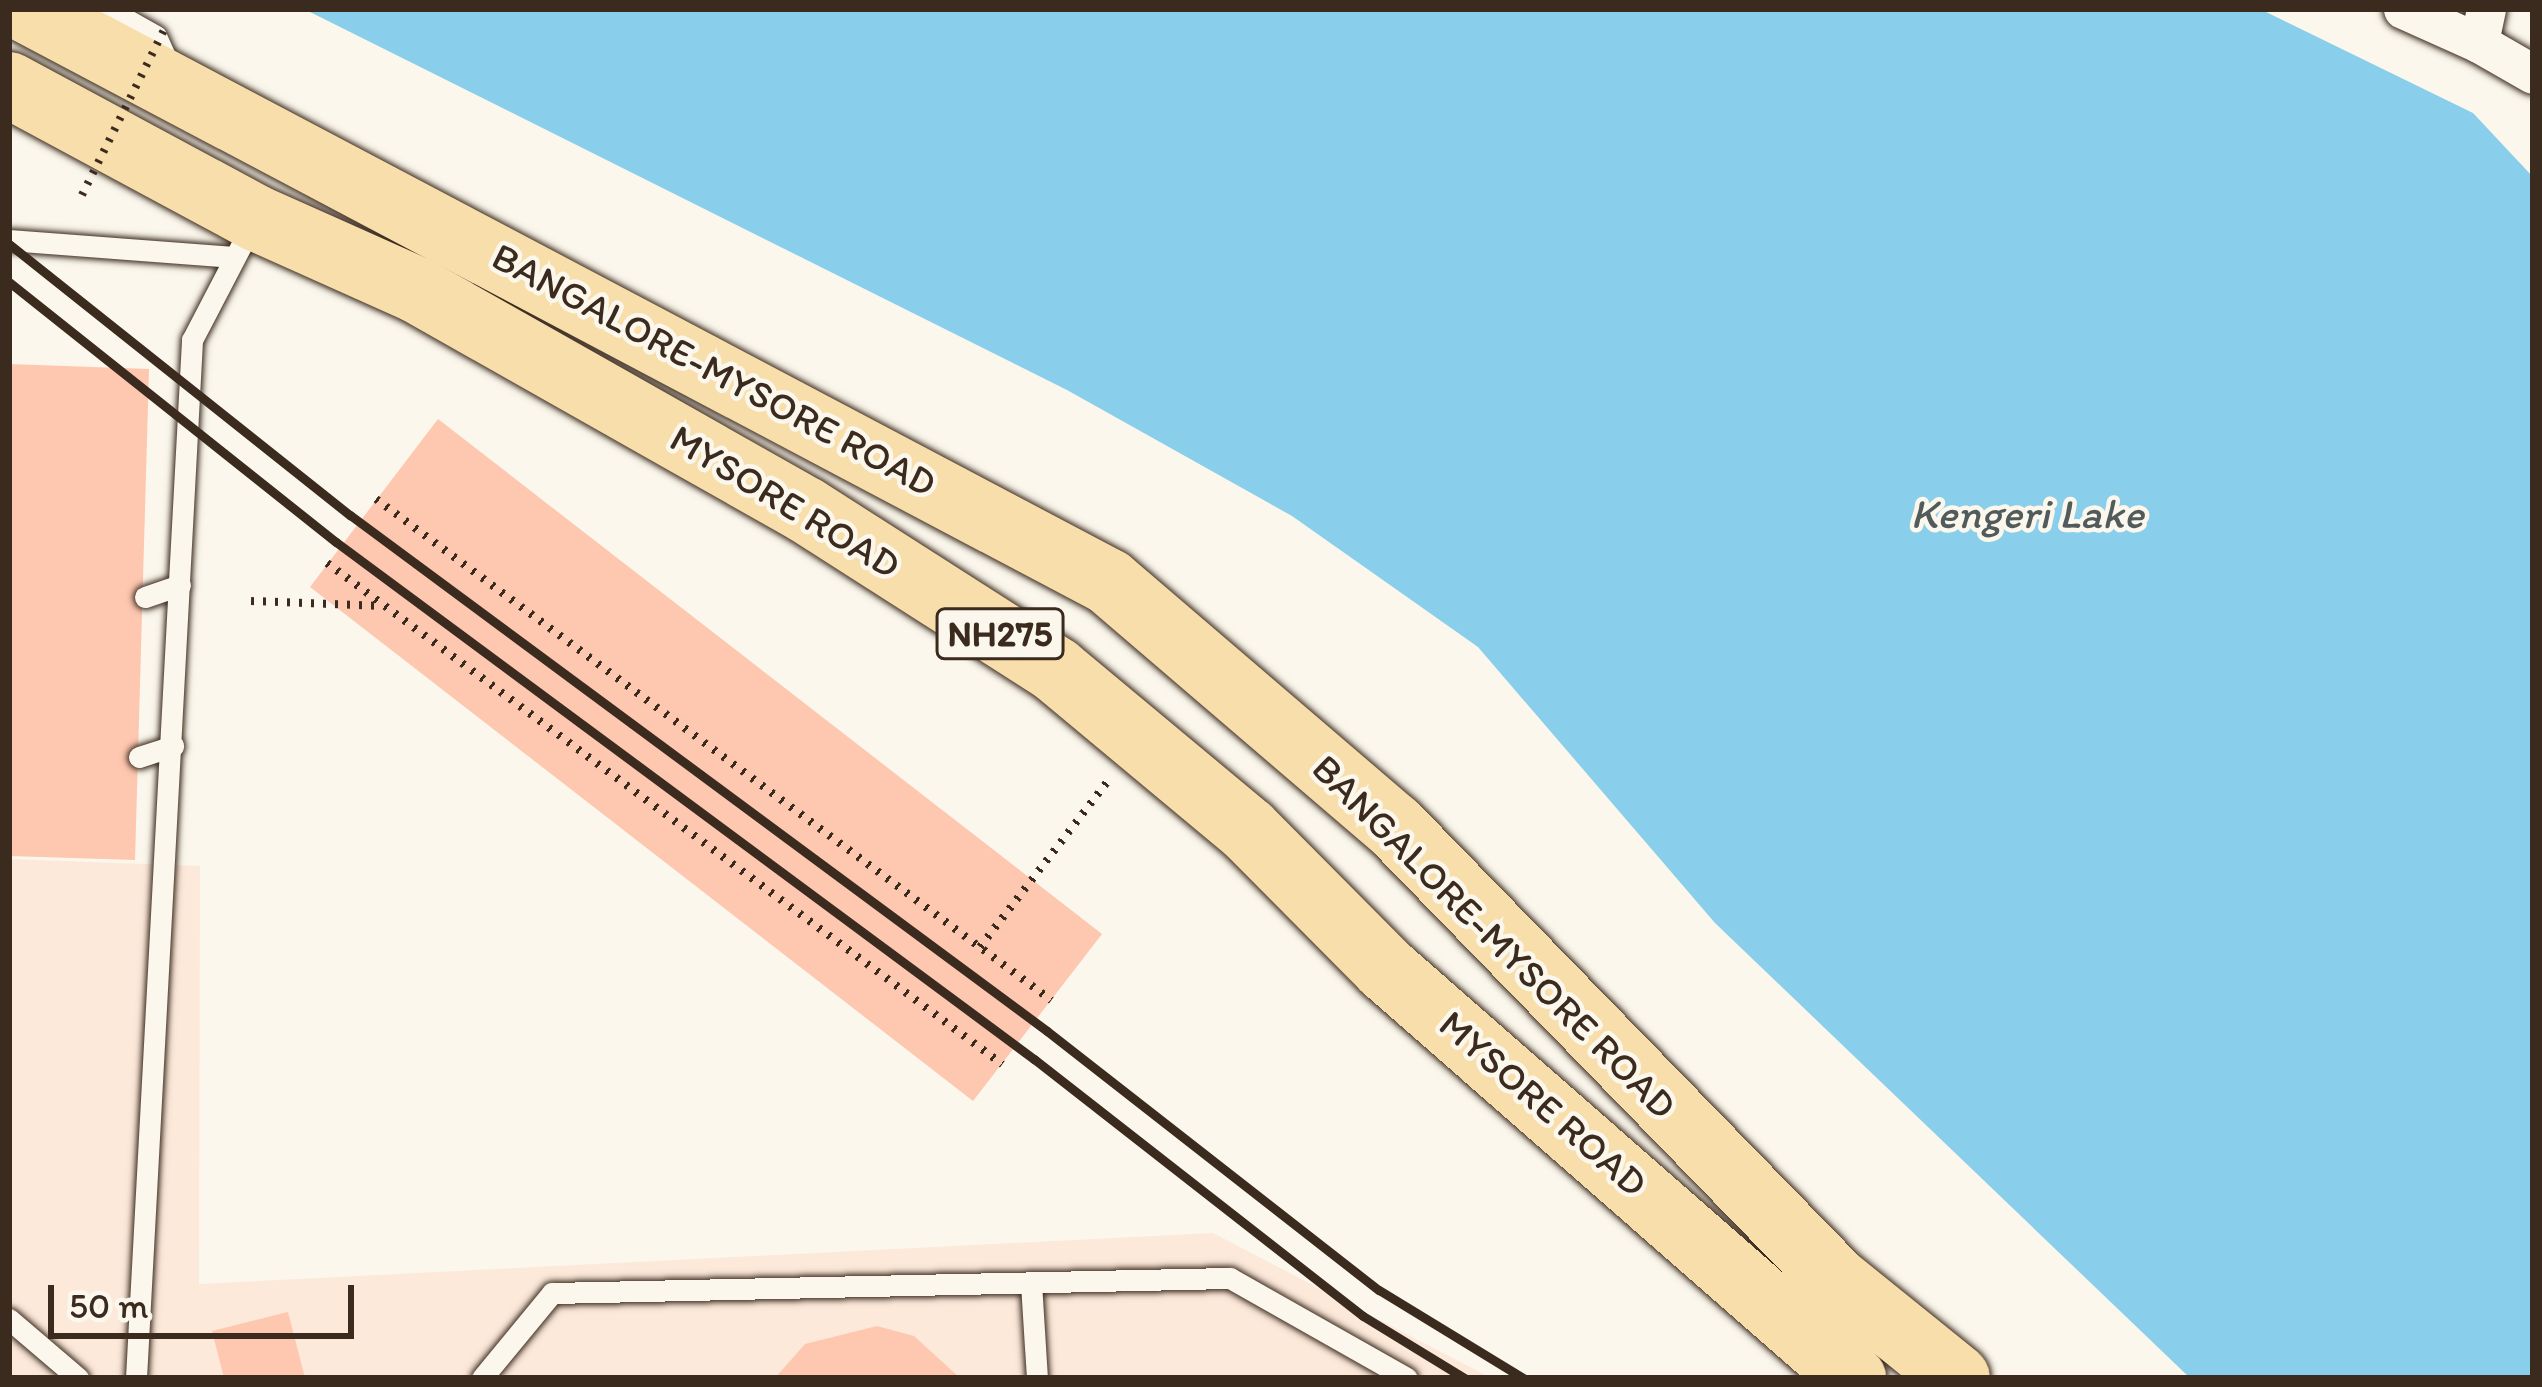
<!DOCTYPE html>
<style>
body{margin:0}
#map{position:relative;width:2542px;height:1387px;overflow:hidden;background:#fbf7ec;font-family:Itim,sans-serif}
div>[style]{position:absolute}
.built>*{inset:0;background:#fce9da}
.water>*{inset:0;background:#89ceeb}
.building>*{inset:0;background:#fec7b0}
.path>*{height:8px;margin-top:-4px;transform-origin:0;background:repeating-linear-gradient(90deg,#3b2a1e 0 3px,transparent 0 12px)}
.roads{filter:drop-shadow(0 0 3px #3b2a1e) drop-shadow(0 0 3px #3b2a1e)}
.service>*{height:21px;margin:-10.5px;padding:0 10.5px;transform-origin:10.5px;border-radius:10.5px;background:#fbf7ec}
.minor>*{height:39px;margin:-19.5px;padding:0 19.5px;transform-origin:19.5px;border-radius:19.5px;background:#fbf7ec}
.trunk>*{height:66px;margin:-33px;padding:0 33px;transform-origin:33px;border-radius:33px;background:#f8deab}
.rail>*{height:9px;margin:-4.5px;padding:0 4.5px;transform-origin:4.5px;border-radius:4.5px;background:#3b2a1e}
.path-bridge>*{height:8px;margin-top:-4px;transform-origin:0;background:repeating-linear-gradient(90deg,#3b2a1e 0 3px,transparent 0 12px)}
span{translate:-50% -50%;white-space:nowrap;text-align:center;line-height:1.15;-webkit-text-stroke:9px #fbf7ec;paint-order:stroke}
.shield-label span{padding:3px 9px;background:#fbf7ec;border:3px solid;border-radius:9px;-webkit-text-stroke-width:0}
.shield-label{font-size:36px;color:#3b2a1e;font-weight:700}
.street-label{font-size:39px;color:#3b2a1e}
.water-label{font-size:42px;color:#525b5c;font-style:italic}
.frame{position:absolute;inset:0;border:12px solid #3b2a1e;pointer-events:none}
.scale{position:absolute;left:48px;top:1285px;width:306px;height:54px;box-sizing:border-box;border:6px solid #3b2a1e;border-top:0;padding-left:15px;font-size:36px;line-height:42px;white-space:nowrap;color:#3b2a1e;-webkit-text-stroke:9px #fbf7ec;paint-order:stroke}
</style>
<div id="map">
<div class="built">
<i style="clip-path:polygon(9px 859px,200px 866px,199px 1284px,1213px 1233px,1491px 1378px,9px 1378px)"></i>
</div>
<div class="water">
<i style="clip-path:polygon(304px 9px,2260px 9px,2473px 113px,2533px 177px,2533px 1378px,2190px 1378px,1715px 923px,1478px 647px,1292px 516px,1067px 390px)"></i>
</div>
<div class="building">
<i style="clip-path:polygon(9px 364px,149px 369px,135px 860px,9px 856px)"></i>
<i style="clip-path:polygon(438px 419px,1102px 934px,973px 1101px,310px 587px)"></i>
<i style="clip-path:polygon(288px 1312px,305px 1378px,224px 1378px,212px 1331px)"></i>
<i style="clip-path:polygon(877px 1326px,914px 1336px,960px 1378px,775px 1378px,805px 1344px)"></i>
</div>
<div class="path">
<i style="left:376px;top:499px;width:841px;rotate:36.58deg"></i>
<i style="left:327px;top:563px;width:841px;rotate:36.58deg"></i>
<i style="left:251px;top:601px;width:132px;rotate:2.2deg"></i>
<i style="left:980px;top:947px;width:215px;rotate:-52.4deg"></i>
</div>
<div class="roads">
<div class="service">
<i style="left:108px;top:9px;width:55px;rotate:29.4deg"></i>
<i style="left:156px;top:36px;width:34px;rotate:66deg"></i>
<i style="left:9px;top:240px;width:225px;rotate:4.3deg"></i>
<i style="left:145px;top:597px;width:37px;rotate:-19deg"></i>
<i style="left:139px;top:757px;width:36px;rotate:-18deg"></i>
<i style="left:1031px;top:1283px;width:95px;rotate:86.4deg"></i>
<i style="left:9px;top:1319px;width:91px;rotate:40.5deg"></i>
<i style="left:136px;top:1378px;width:1040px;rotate:-86.91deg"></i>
<i style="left:192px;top:340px;width:132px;rotate:-62.5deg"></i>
<i style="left:482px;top:1378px;width:110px;rotate:-50.5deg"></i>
<i style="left:552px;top:1293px;width:678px;rotate:-1.27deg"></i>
<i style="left:1230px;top:1278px;width:203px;rotate:29.5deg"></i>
</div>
<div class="minor">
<i style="left:2403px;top:9px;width:83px;rotate:24.1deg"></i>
<i style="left:2486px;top:9px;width:35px;rotate:102deg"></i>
<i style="left:2479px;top:43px;width:62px;rotate:29.9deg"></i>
</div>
<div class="trunk">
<i style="left:25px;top:9px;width:1226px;rotate:27.86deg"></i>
<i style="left:1109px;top:582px;width:375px;rotate:40.6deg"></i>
<i style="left:1394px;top:826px;width:635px;rotate:45.77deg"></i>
<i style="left:1837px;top:1281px;width:154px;rotate:38.9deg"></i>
<i style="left:9px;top:85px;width:281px;rotate:28.3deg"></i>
<i style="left:256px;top:218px;width:176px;rotate:24.1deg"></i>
<i style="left:417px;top:290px;width:447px;rotate:29.5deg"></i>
<i style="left:806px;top:510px;width:297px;rotate:32.6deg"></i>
<i style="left:1056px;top:670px;width:250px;rotate:39.8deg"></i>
<i style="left:1248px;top:830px;width:196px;rotate:45.2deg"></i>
<i style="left:1386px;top:969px;width:621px;rotate:41.21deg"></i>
</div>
</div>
<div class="rail">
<i style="left:9px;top:244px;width:436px;rotate:38.5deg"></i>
<i style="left:350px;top:515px;width:867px;rotate:36.51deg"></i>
<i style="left:1047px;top:1031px;width:421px;rotate:38deg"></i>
<i style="left:1379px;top:1290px;width:169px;rotate:31.4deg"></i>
<i style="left:9px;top:282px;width:418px;rotate:38.5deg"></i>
<i style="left:336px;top:542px;width:869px;rotate:36.53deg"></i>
<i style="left:1034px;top:1059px;width:417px;rotate:38deg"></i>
<i style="left:1363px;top:1316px;width:119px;rotate:31.5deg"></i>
</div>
<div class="path-bridge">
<i style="left:82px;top:195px;width:191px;rotate:-63.6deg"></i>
</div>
<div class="shield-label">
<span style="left:1000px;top:634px">NH275</span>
</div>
<div class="street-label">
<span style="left:714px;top:370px;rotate:28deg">BANGALORE-MYSORE ROAD</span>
<span style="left:785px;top:502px;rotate:31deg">MYSORE ROAD</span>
<span style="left:1494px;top:937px;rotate:45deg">BANGALORE-MYSORE ROAD</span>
<span style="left:1543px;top:1104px;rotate:41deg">MYSORE ROAD</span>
</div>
<div class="water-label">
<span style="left:2027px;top:514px">Kengeri Lake</span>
</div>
<div class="frame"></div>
<div class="scale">50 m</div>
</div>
